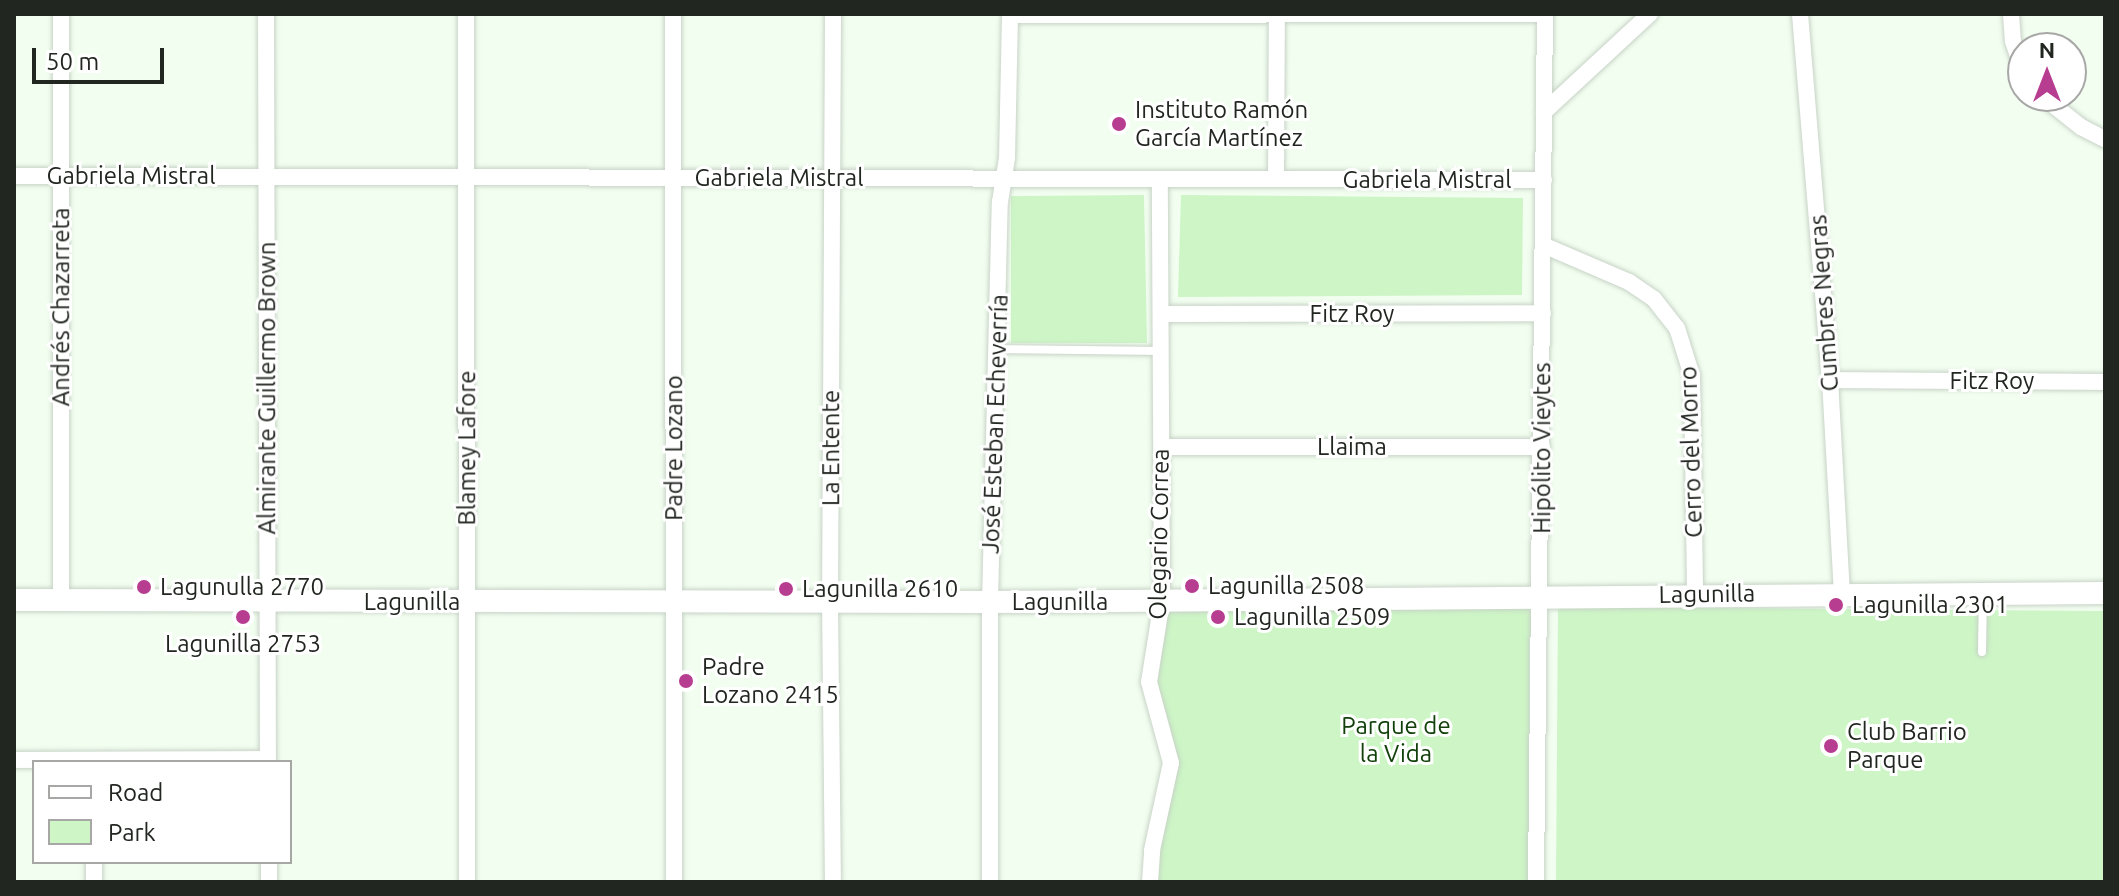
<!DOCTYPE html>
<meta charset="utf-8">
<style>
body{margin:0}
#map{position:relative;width:2119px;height:896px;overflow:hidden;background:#f2fef0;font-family:Ubuntu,sans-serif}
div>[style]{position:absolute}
.green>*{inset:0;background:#cdf5c6}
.roads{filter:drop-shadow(0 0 2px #c7d3c6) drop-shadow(0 0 2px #c7d3c6)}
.lane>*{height:8px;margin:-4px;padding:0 4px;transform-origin:4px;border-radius:4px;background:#fff}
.street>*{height:16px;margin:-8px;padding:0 8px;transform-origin:8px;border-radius:8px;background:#fff}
.secondary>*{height:22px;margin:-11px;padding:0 11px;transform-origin:11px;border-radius:11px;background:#fff}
.dots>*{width:22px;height:22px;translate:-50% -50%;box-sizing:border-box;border:4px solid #fff;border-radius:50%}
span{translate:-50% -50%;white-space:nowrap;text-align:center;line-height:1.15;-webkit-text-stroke:6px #fff;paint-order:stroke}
.poi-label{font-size:24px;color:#222621}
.left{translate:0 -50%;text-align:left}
.street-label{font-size:24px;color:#222621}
.park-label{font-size:24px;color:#11400a}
.frame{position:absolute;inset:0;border:16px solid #222621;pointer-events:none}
.legend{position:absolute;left:32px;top:760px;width:260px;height:104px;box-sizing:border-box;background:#fff;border:2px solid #a7a8a6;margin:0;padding:10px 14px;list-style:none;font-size:24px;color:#222621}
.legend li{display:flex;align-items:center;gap:16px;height:40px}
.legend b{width:40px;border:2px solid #a7a8a6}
.north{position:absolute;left:2007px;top:32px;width:80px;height:80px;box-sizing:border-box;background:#fff;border:2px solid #a7a8a6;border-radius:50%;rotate:0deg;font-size:22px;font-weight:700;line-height:32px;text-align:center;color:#222621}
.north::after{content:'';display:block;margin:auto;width:28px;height:36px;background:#b63d90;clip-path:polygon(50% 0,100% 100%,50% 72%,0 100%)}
.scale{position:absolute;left:32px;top:48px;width:132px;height:36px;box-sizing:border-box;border:4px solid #222621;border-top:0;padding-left:10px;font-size:24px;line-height:28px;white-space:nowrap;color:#222621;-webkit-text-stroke:6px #fff;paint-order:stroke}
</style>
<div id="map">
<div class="green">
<i style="clip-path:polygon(1144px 195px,1147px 343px,1011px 343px,1011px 196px)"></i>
<i style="clip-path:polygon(1181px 195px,1523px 198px,1522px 295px,1178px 297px)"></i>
<i style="clip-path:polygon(1541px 596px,1536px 882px,1150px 882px,1169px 781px,1153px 708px,1162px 601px)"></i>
<i style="clip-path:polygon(1558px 607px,2105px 611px,2105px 882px,1556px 882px)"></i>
</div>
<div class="roads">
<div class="lane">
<i style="left:997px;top:349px;width:164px;rotate:0.7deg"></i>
<i style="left:1982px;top:652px;width:55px;rotate:-89deg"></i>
</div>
<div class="street">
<i style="left:266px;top:14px;width:748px;rotate:89.85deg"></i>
<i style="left:466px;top:14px;width:868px;rotate:89.93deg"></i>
<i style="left:673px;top:14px;width:868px;rotate:89.93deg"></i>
<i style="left:833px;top:14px;width:587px;rotate:90.29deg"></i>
<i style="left:830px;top:601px;width:281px;rotate:89.4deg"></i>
<i style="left:1800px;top:14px;width:367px;rotate:85.3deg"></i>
<i style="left:1830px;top:380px;width:213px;rotate:86.8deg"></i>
<i style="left:2011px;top:14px;width:27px;rotate:86deg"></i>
<i style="left:2013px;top:41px;width:32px;rotate:72deg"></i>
<i style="left:1010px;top:15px;width:535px;rotate:-0.11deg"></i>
<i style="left:2042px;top:96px;width:50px;rotate:38.5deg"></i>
<i style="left:2081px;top:127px;width:27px;rotate:27deg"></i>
<i style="left:1544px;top:112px;width:144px;rotate:-42.8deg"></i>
<i style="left:14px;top:176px;width:1530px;rotate:0.15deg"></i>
<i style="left:1276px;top:179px;width:165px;rotate:-89.7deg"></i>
<i style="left:1543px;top:245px;width:94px;rotate:23.3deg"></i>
<i style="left:1629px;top:282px;width:30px;rotate:34deg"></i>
<i style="left:1654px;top:299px;width:37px;rotate:52deg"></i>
<i style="left:1677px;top:328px;width:50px;rotate:72.6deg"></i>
<i style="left:1692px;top:376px;width:218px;rotate:89.2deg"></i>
<i style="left:1161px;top:314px;width:382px;rotate:-0.1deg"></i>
<i style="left:1830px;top:380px;width:275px;rotate:0.4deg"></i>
<i style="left:1162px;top:447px;width:380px"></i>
<i style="left:61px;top:601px;width:587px;rotate:-90deg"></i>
<i style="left:14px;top:760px;width:254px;rotate:-0.2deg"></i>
<i style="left:269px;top:862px;width:20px;rotate:90deg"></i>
<i style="left:94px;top:882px;width:20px;rotate:-90deg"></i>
<i style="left:990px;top:882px;width:280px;rotate:-90deg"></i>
<i style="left:990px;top:602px;width:400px;rotate:-88.6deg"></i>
<i style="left:1000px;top:202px;width:45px;rotate:-81deg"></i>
<i style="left:1007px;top:158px;width:144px;rotate:-88.8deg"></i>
<i style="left:1150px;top:882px;width:32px;rotate:-86deg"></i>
<i style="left:1152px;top:850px;width:89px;rotate:-77.7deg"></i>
<i style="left:1171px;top:763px;width:84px;rotate:-105.2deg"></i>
<i style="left:1149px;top:682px;width:82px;rotate:-80.9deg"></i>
<i style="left:1162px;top:601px;width:422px;rotate:-90.3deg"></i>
<i style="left:1536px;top:882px;width:868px;rotate:-89.41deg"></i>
</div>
<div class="secondary">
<i style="left:14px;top:600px;width:976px;rotate:0.12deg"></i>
<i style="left:990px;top:602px;width:1115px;rotate:-0.46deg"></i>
</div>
</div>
<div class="dots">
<i style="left:1119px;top:124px;background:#b63d90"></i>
<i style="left:1192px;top:586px;background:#b63d90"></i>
<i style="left:144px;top:587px;background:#b63d90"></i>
<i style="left:786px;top:589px;background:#b63d90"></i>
<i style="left:1836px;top:605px;background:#b63d90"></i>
<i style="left:243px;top:617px;background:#b63d90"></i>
<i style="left:1218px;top:617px;background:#b63d90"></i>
<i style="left:686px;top:681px;background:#b63d90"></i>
<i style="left:1831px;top:746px;background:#b63d90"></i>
</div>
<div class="poi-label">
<span class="left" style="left:1135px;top:124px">Instituto Ramón<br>García Martínez</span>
<span class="left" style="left:1208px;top:586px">Lagunilla 2508</span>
<span class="left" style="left:160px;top:587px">Lagunulla 2770</span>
<span class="left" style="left:802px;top:589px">Lagunilla 2610</span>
<span class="left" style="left:1852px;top:605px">Lagunilla 2301</span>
<span class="left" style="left:1234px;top:617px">Lagunilla 2509</span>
<span style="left:243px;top:644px">Lagunilla 2753</span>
<span class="left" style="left:702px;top:681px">Padre<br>Lozano 2415</span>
<span class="left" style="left:1847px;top:746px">Club Barrio<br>Parque</span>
</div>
<div class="street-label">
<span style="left:131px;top:176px">Gabriela Mistral</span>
<span style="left:779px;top:178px">Gabriela Mistral</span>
<span style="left:1427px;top:180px">Gabriela Mistral</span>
<span style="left:1824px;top:303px;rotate:-94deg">Cumbres Negras</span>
<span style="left:61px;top:307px;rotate:-90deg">Andrés Chazarreta</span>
<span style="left:1352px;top:314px">Fitz Roy</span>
<span style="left:1992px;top:381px">Fitz Roy</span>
<span style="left:267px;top:388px;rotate:-90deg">Almirante Guillermo Brown</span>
<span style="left:995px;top:424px;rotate:-88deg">José Esteban Echeverría</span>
<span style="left:1352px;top:447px">Llaima</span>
<span style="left:467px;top:448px;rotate:-90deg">Blamey Lafore</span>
<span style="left:674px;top:448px;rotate:-90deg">Padre Lozano</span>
<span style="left:831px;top:448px;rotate:-90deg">La Entente</span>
<span style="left:1542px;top:448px;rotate:-90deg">Hipólito Vieytes</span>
<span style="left:1691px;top:452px;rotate:-92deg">Cerro del Morro</span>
<span style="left:1159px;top:534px;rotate:-89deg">Olegario Correa</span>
<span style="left:1707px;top:594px;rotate:-1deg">Lagunilla</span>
<span style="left:412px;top:602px">Lagunilla</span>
<span style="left:1060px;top:602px">Lagunilla</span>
</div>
<div class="park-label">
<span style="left:1396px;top:740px">Parque de<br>la Vida</span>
</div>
<div class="frame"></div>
<ul class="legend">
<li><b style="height:10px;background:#fff"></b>Road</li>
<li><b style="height:22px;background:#cdf5c6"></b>Park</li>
</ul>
<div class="north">N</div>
<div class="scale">50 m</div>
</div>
